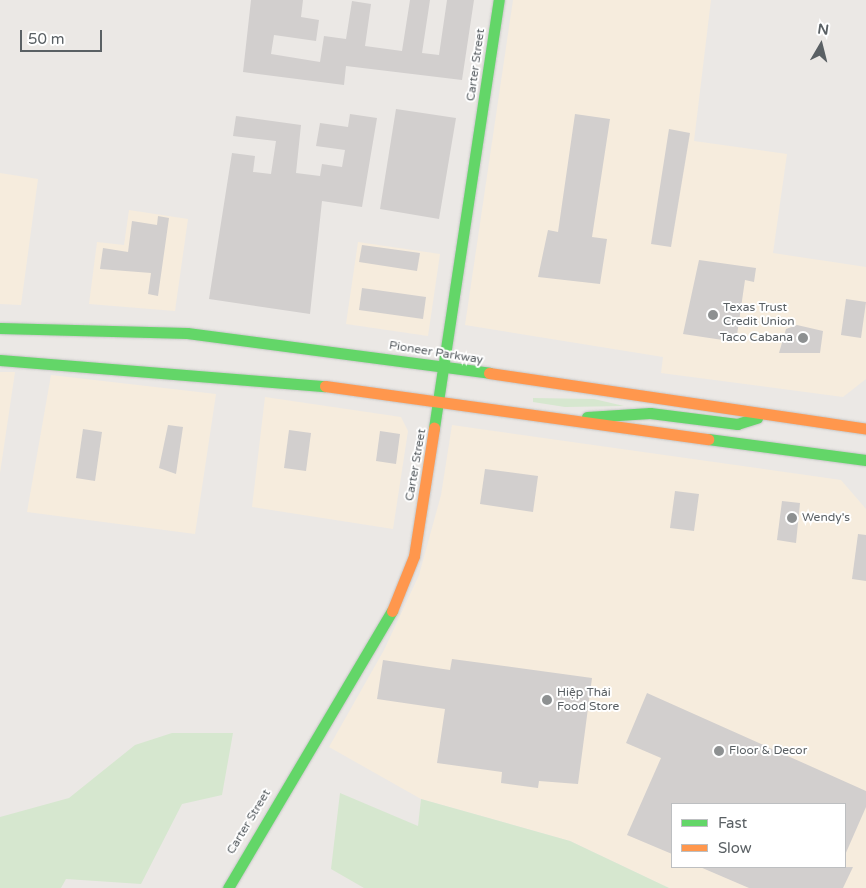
<!DOCTYPE html>
<meta charset="utf-8">
<style>
body{margin:0}
#map{position:relative;width:866px;height:888px;overflow:hidden;background:#ebe8e5;font-family:"Varela Round",sans-serif}
div>[style]{position:absolute}
.commercial>*{inset:0;background:#f6ecdd}
.green>*{inset:0;background:#d6e7cf}
.building>*{inset:0;background:#d2cfce}
.roads{filter:drop-shadow(0 0 1px #c6c6c6) drop-shadow(0 0 1px #c6c6c6)}
.fast>*{height:11px;margin:-5.5px;padding:0 5.5px;transform-origin:5.5px;border-radius:5.5px;background:#63d668}
.slow>*{height:11px;margin:-5.5px;padding:0 5.5px;transform-origin:5.5px;border-radius:5.5px;background:#ff974d}
.dots>*{width:14px;height:14px;translate:-50% -50%;box-sizing:border-box;border:2px solid #fff;border-radius:50%}
span{translate:-50% -50%;white-space:nowrap;text-align:center;line-height:1.15;-webkit-text-stroke:4px #fff;paint-order:stroke}
.street-label{font-size:12px;color:#5a6064}
.poi-label{font-size:12px;color:#5a6064}
.left{translate:0 -50%;text-align:left}
.right{translate:-100% -50%;text-align:right}
.legend{position:absolute;left:671px;top:803px;width:175px;height:65px;box-sizing:border-box;background:#fff;border:1px solid #bdbfc1;margin:0;padding:6px 9px;list-style:none;font-size:15px;color:#5a6064}
.legend li{display:flex;align-items:center;gap:10px;height:25px}
.legend b{width:25px;border:1px solid #bdbfc1}
.north{position:absolute;left:796px;top:20px;width:50px;height:50px;-webkit-text-stroke:4px #fff;paint-order:stroke;rotate:8deg;font-size:14px;font-weight:700;line-height:20px;text-align:center;color:#5a6064}
.north::after{content:'';display:block;margin:auto;width:18px;height:22px;background:#5a6064;clip-path:polygon(50% 0,100% 100%,50% 72%,0 100%)}
.scale{position:absolute;left:20px;top:30px;width:82px;height:22px;box-sizing:border-box;border:2px solid #5a6064;border-top:0;padding-left:6px;font-size:15px;line-height:18px;white-space:nowrap;color:#5a6064;-webkit-text-stroke:4px #fff;paint-order:stroke}
</style>
<div id="map">
<div class="commercial">
<i style="clip-path:polygon(513px 0,711px 0,694px 141px,787px 154px,773px 253px,866px 267px,866px 379px,843px 397px,661px 373px,663px 357px,465px 325px)"></i>
<i style="clip-path:polygon(0 173px,38px 179px,21px 305px,0 304px)"></i>
<i style="clip-path:polygon(129px 210px,188px 219px,175px 311px,89px 304px,97px 242px,124px 245px)"></i>
<i style="clip-path:polygon(358px 242px,440px 254px,428px 336px,346px 324px)"></i>
<i style="clip-path:polygon(0 372px,15px 372px,0 473px)"></i>
<i style="clip-path:polygon(51px 375px,216px 394px,195px 534px,27px 512px)"></i>
<i style="clip-path:polygon(265px 397px,401px 417px,408px 431px,393px 529px,252px 507px)"></i>
<i style="clip-path:polygon(evenodd,452px 425px,841px 480px,866px 509px,866px 888px,669px 888px,570px 841px,421px 799px,329px 747px,384px 650px,419px 575px,441px 495px,452px 425px,672px 804px,845px 804px,845px 867px,672px 867px,672px 804px)"></i>
</div>
<div class="green">
<i style="clip-path:polygon(533px 398px,594px 399px,624px 406px,565px 407px,533px 402px)"></i>
<i style="clip-path:polygon(172px 733px,233px 733px,222px 795px,182px 804px,141px 884px,66px 879px,61px 888px,0 888px,0 817px,69px 798px,135px 745px)"></i>
<i style="clip-path:polygon(340px 793px,418px 826px,421px 799px,570px 841px,669px 888px,364px 888px,331px 869px)"></i>
</div>
<div class="building">
<i style="clip-path:polygon(251px 0,303px 0,301px 17px,319px 20px,316px 41px,274px 35px,271px 54px,320px 62px,324px 36px,346px 39px,352px 1px,371px 4px,365px 46px,402px 51px,410px 0,430px 0,422px 53px,439px 55px,447px 0,474px 0,462px 80px,346px 66px,344px 85px,243px 72px)"></i>
<i style="clip-path:polygon(396px 109px,456px 118px,439px 219px,380px 209px)"></i>
<i style="clip-path:polygon(350px 114px,377px 118px,362px 207px,322px 201px,310px 314px,209px 299px,232px 153px,255px 156px,253px 172px,271px 174px,276px 141px,233px 136px,236px 116px,301px 125px,296px 173px,320px 176px,322px 164px,342px 167px,345px 150px,316px 146px,320px 123px,348px 127px)"></i>
<i style="clip-path:polygon(575px 114px,610px 119px,592px 237px,607px 239px,600px 284px,538px 277px,548px 230px,558px 232px)"></i>
<i style="clip-path:polygon(669px 129px,690px 133px,671px 247px,651px 244px)"></i>
<i style="clip-path:polygon(158px 216px,169px 218px,158px 296px,148px 294px,151px 273px,100px 269px,103px 248px,128px 252px,132px 221px,157px 225px)"></i>
<i style="clip-path:polygon(362px 245px,420px 253px,417px 271px,359px 262px)"></i>
<i style="clip-path:polygon(699px 260px,756px 268px,754px 282px,745px 280px,736px 342px,683px 334px)"></i>
<i style="clip-path:polygon(362px 288px,426px 297px,423px 319px,359px 310px)"></i>
<i style="clip-path:polygon(846px 299px,866px 302px,861px 338px,841px 335px)"></i>
<i style="clip-path:polygon(797px 325px,823px 331px,820px 353px,779px 353px,786px 329px)"></i>
<i style="clip-path:polygon(168px 425px,183px 427px,176px 474px,159px 468px)"></i>
<i style="clip-path:polygon(83px 429px,102px 432px,95px 481px,76px 478px)"></i>
<i style="clip-path:polygon(289px 430px,311px 433px,306px 471px,284px 468px)"></i>
<i style="clip-path:polygon(380px 431px,400px 434px,396px 464px,376px 461px)"></i>
<i style="clip-path:polygon(485px 469px,538px 476px,533px 512px,480px 504px)"></i>
<i style="clip-path:polygon(675px 491px,699px 494px,694px 531px,670px 528px)"></i>
<i style="clip-path:polygon(782px 501px,800px 503px,796px 543px,777px 540px)"></i>
<i style="clip-path:polygon(858px 534px,866px 535px,866px 581px,852px 579px)"></i>
<i style="clip-path:polygon(452px 659px,592px 678px,578px 784px,539px 781px,538px 788px,501px 783px,502px 772px,437px 763px,445px 709px,377px 699px,383px 660px,450px 670px)"></i>
<i style="clip-path:polygon(647px 693px,866px 791px,866px 807px,845px 855px,845px 804px,672px 804px,672px 854px,627px 835px,661px 758px,626px 743px)"></i>
<i style="clip-path:polygon(700px 867px,853px 867px,843px 888px,749px 888px)"></i>
</div>
<div class="roads">
<div class="fast">
<i style="left:0;top:328px;width:187px;rotate:1.5deg"></i>
<i style="left:187px;top:333px;width:305px;rotate:7.5deg"></i>
<i style="left:0;top:360px;width:326px;rotate:4.6deg"></i>
<i style="left:587px;top:417px;width:63px;rotate:-3.6deg"></i>
<i style="left:650px;top:413px;width:88px;rotate:7.2deg"></i>
<i style="left:737px;top:424px;width:21px;rotate:-17deg"></i>
<i style="left:434px;top:428px;width:433px;rotate:-81.4deg"></i>
<i style="left:708px;top:439px;width:159px;rotate:7.6deg"></i>
<i style="left:228px;top:888px;width:322px;rotate:-59.4deg"></i>
</div>
<div class="slow">
<i style="left:489px;top:373px;width:381px;rotate:8.4deg"></i>
<i style="left:325px;top:386px;width:387px;rotate:7.9deg"></i>
<i style="left:392px;top:611px;width:59px;rotate:-68.2deg"></i>
<i style="left:414px;top:556px;width:130px;rotate:-81.1deg"></i>
</div>
</div>
<div class="dots">
<i style="left:713px;top:315px;background:#8d9091"></i>
<i style="left:803px;top:338px;background:#8d9091"></i>
<i style="left:792px;top:518px;background:#8d9091"></i>
<i style="left:547px;top:700px;background:#8d9091"></i>
<i style="left:719px;top:751px;background:#8d9091"></i>
</div>
<div class="street-label">
<span style="left:476px;top:65px;rotate:-82deg">Carter Street</span>
<span style="left:436px;top:353px;rotate:9deg">Pioneer Parkway</span>
<span style="left:416px;top:465px;rotate:-80deg">Carter Street</span>
<span style="left:249px;top:822px;rotate:-59deg">Carter Street</span>
</div>
<div class="poi-label">
<span class="left" style="left:723px;top:315px">Texas Trust<br>Credit Union</span>
<span class="right" style="left:793px;top:338px">Taco Cabana</span>
<span class="left" style="left:802px;top:518px">Wendy's</span>
<span class="left" style="left:557px;top:700px">Hiệp Thái<br>Food Store</span>
<span class="left" style="left:729px;top:751px">Floor &amp; Decor</span>
</div>
<ul class="legend">
<li><b style="height:6px;background:#63d668"></b>Fast</li>
<li><b style="height:6px;background:#ff974d"></b>Slow</li>
</ul>
<div class="north">N</div>
<div class="scale">50 m</div>
</div>
